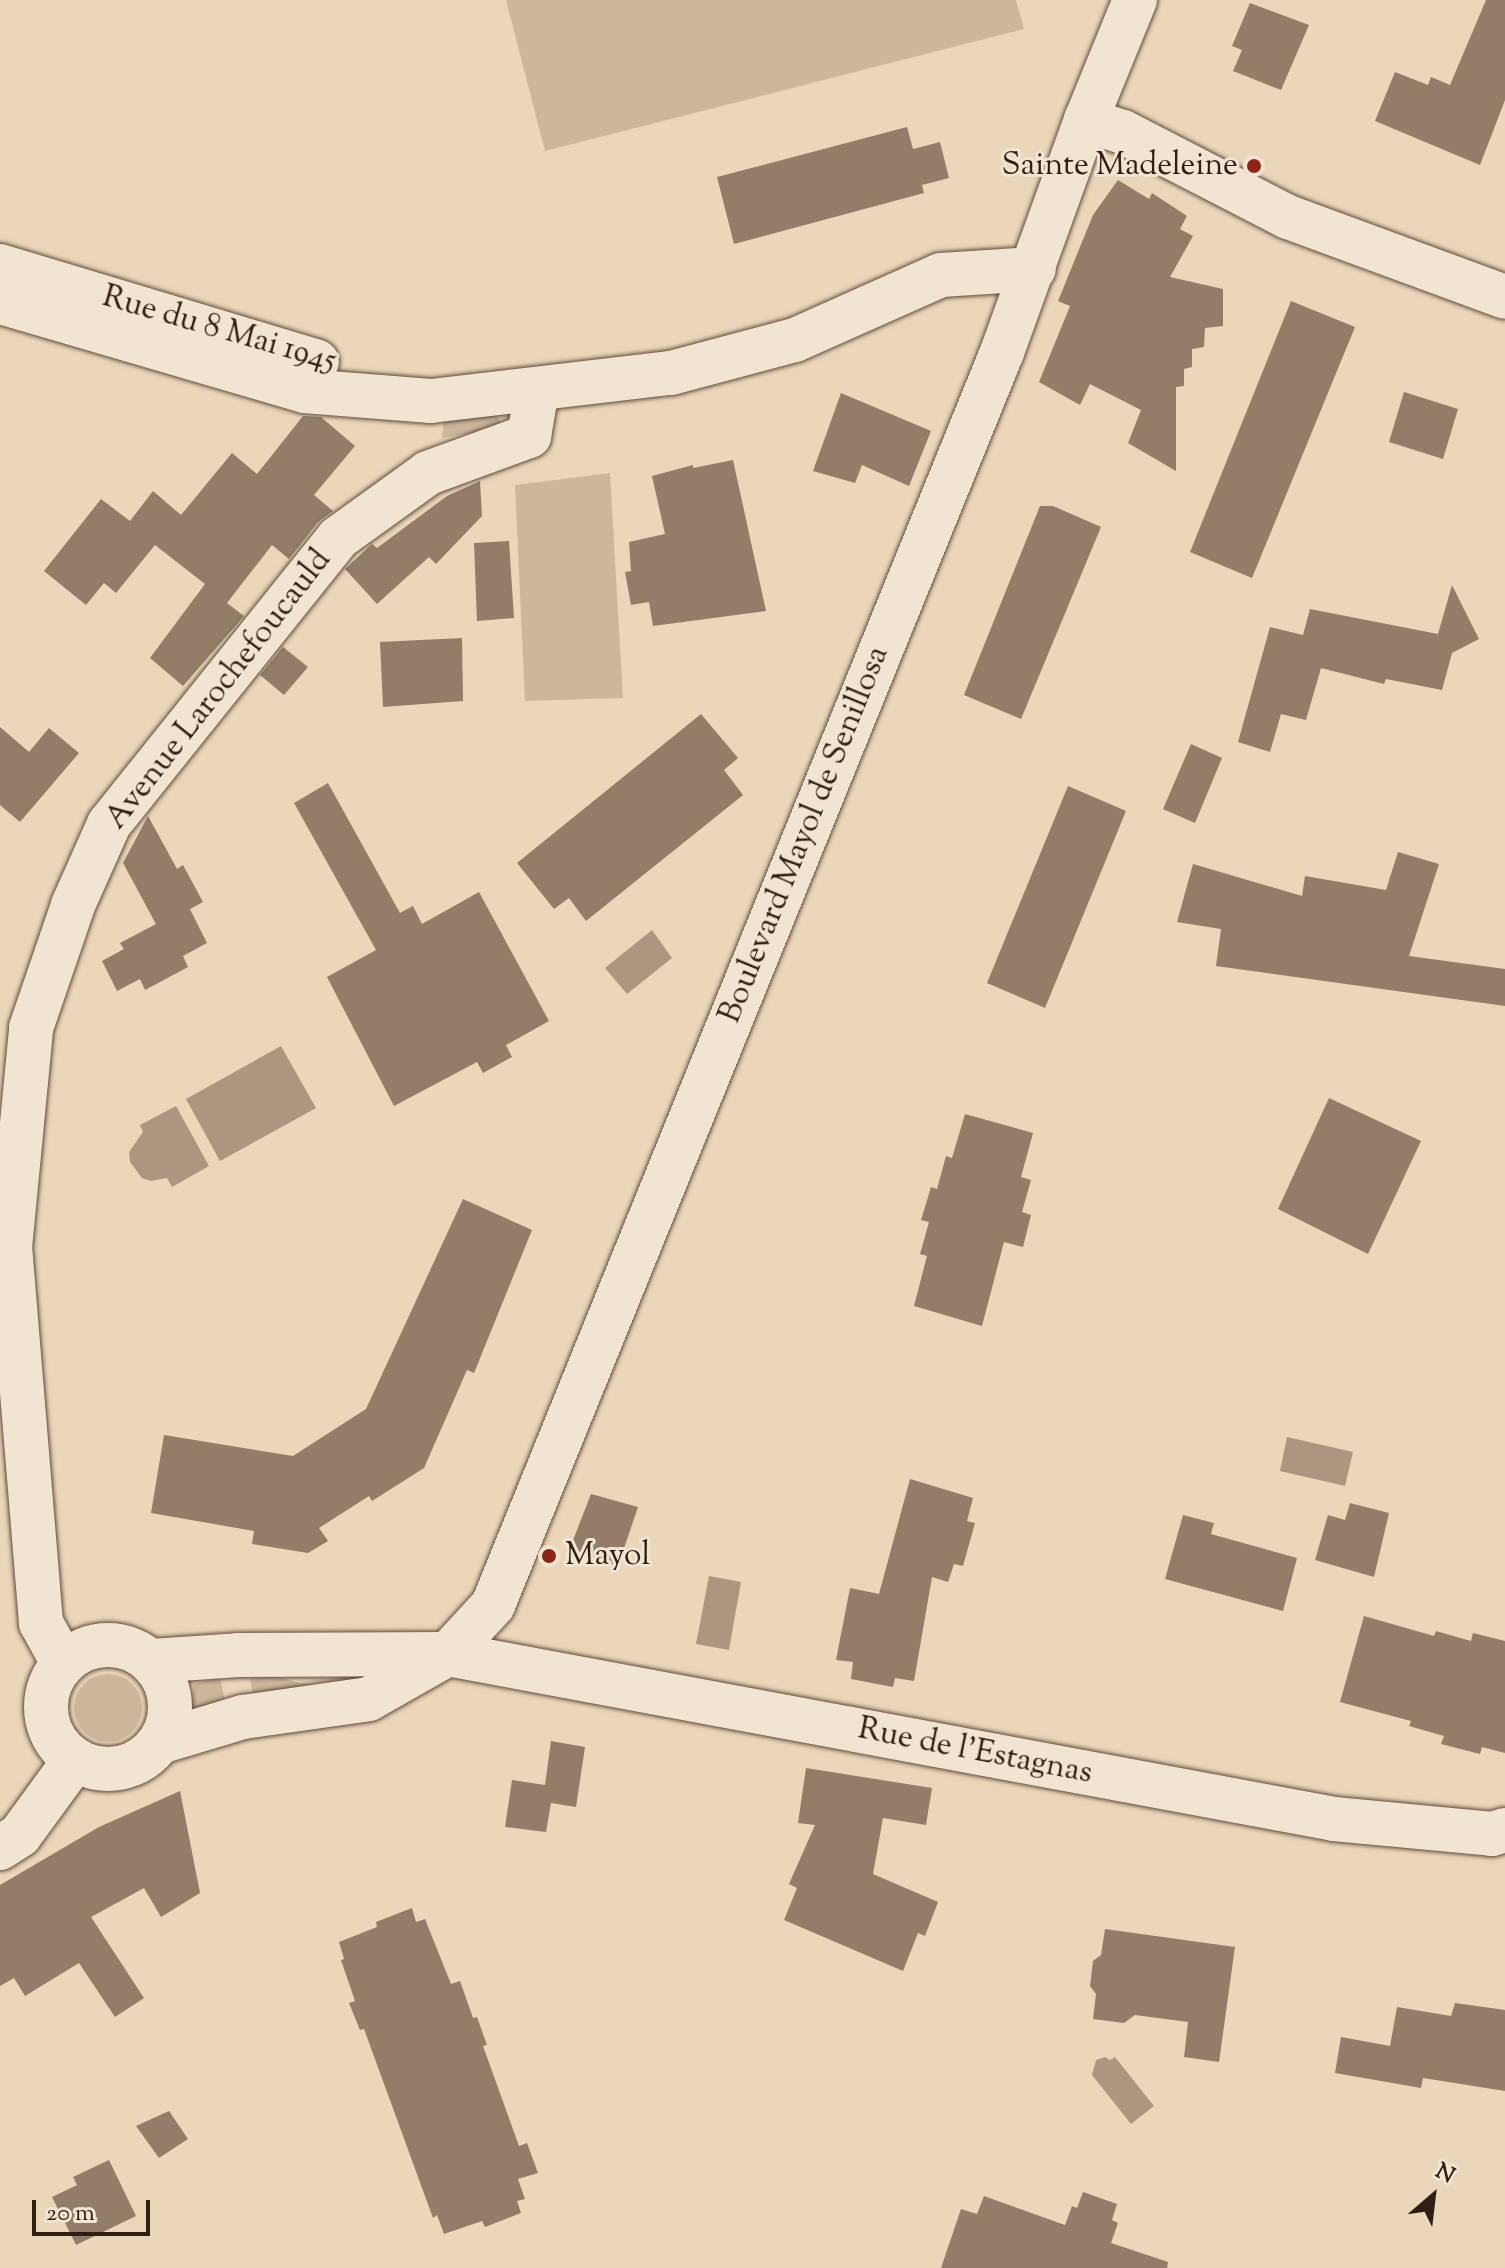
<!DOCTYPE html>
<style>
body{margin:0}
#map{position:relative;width:1505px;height:2268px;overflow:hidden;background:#ead6b8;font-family:"Sorts Mill Goudy",serif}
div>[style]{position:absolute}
.green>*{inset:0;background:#cbb79c}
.round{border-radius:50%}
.water>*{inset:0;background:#ab977f}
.building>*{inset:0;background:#917d68}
.roads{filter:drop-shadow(0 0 2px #5f4b3b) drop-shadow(0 0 2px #5f4b3b)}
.minor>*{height:44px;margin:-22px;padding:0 22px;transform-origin:22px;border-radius:22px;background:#f1e4d1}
.minor>.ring{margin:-22px;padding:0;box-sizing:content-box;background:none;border:44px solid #f1e4d1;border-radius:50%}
.dots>*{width:22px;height:22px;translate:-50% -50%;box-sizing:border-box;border:4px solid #f1e4d1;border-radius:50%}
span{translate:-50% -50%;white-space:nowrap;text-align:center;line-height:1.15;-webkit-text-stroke:6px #f1e4d1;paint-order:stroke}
.poi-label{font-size:32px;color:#311d11}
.right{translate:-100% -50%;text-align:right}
.left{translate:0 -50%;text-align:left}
.street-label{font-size:32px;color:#311d11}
.north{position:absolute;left:1393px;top:2156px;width:80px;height:80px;-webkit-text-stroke:6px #f1e4d1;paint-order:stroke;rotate:28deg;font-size:22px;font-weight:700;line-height:32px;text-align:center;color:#311d11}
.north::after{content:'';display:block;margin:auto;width:28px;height:36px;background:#311d11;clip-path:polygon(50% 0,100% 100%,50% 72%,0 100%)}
.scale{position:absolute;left:32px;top:2200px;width:118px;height:36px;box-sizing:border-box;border:4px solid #311d11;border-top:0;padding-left:10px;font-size:24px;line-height:28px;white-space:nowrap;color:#311d11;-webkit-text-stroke:6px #f1e4d1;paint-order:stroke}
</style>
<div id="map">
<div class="green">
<i style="clip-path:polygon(506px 0,1016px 0,1024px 29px,545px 151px)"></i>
<i style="clip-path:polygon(444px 414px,497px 415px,501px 424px,494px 429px,442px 438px)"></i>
<i style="clip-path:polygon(610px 473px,623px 698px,525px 701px,515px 485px)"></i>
<i class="round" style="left:74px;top:1674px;width:68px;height:68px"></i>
<i style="clip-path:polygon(276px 1676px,300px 1683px,330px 1686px,255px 1707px,250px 1679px)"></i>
<i style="clip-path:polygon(220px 1678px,227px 1711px,197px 1713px,191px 1705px,194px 1684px)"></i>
</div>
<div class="water">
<i style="clip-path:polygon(652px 930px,672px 958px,627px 994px,605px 968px)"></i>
<i style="clip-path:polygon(281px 1046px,316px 1108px,220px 1161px,186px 1099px)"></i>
<i style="clip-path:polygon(176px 1106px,209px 1166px,172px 1187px,167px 1178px,151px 1181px,142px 1178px,130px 1162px,129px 1152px,143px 1132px,140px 1125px)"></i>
<i style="clip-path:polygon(1287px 1437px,1353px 1452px,1345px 1486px,1280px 1471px)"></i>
<i style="clip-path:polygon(709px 1576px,741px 1582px,729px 1650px,696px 1644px)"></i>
<i style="clip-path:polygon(1105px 2057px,1110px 2060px,1115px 2057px,1154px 2106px,1131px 2124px,1092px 2075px,1096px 2060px)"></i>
</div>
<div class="building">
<i style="clip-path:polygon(1486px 0,1505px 0,1505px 100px,1480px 165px,1375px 121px,1395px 72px,1428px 85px,1431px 77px,1450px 85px)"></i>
<i style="clip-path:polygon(1250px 3px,1309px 25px,1281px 90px,1233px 71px,1242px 50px,1232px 46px)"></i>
<i style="clip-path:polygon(907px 127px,913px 149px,940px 142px,949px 178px,922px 185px,924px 193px,734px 244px,717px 177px)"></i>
<i style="clip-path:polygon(1118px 180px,1149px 199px,1152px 193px,1187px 216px,1180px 229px,1193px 236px,1170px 277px,1223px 289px,1223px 326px,1205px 328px,1204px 347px,1192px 349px,1192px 367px,1184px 369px,1184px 386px,1176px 387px,1176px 471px,1128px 443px,1141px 410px,1090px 384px,1080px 405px,1039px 382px,1070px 306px,1058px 301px,1093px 215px)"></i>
<i style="clip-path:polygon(1291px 301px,1355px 327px,1252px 578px,1190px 552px)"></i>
<i style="clip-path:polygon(1404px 392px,1458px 409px,1443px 459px,1389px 442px)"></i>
<i style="clip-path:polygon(841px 393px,931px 431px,909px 486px,862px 465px,855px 483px,813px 471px)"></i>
<i style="clip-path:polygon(303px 416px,321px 417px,355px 446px,314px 495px,333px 511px,318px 522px,289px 559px,272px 545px,227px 603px,244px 616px,183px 686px,150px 658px,205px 584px,155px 545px,116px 593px,104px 583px,86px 605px,44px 571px,101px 499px,130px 521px,153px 491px,181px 515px,232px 453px,257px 474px)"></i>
<i style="clip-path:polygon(733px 460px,766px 611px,653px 626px,649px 602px,631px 605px,625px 572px,631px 571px,629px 542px,665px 534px,652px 476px,693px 465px,693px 468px)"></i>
<i style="clip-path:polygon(480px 481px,482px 516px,436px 564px,429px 557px,377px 604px,345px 569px,372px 544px,377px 548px,447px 496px)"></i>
<i style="clip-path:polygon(1040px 506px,1053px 506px,1101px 527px,1021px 719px,964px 695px)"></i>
<i style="clip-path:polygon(509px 541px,514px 618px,477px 621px,474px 543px)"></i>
<i style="clip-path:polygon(1452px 585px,1479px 639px,1452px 653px,1442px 690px,1386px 679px,1384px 684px,1321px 668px,1306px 720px,1281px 714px,1270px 752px,1238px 742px,1270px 627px,1303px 635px,1310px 609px,1438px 634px)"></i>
<i style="clip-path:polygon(462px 638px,463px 701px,383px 707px,380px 642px)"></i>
<i style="clip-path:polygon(283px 647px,308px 667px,284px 695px,260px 675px)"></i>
<i style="clip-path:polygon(701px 714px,738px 758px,724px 770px,743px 795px,586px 921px,569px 898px,554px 909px,517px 863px)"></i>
<i style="clip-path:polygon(0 727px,29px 752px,49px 728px,79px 753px,20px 822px,0 805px)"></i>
<i style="clip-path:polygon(1191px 744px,1222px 758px,1195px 823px,1163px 809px)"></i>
<i style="clip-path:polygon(328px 783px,400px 913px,413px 906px,422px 924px,479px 892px,549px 1021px,506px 1045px,512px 1057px,483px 1073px,477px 1062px,394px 1106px,327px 977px,376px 950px,294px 803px)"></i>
<i style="clip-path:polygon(1068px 786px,1126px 811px,1045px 1008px,987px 983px)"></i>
<i style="clip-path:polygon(148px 816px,177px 869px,183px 865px,203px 902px,190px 909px,207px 943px,183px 956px,188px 967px,145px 990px,140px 979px,117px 991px,102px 961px,124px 949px,120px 943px,156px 924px,123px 863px)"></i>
<i style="clip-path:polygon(1398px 852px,1439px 864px,1409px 956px,1505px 969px,1505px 1006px,1216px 966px,1221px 929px,1177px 922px,1193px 864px,1302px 896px,1305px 876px,1386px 890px)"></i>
<i style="clip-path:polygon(1329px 1098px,1421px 1141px,1368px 1254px,1278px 1209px)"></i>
<i style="clip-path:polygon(965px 1114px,1033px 1133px,1021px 1177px,1031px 1180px,1022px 1212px,1031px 1215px,1023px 1247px,1004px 1242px,982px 1326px,914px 1306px,927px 1256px,920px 1254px,929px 1222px,921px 1220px,931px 1187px,937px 1189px,946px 1156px,952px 1158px)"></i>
<i style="clip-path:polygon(463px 1199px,532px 1230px,474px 1373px,467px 1370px,424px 1468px,372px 1501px,369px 1496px,319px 1528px,328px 1541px,308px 1553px,252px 1544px,254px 1531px,151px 1513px,164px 1435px,293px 1456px,366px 1409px)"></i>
<i style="clip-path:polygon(910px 1479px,973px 1498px,967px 1521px,975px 1523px,963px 1566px,954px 1564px,948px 1582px,932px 1577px,914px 1681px,895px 1678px,893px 1687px,851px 1679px,853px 1662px,836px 1660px,850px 1588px,879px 1594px)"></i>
<i style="clip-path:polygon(591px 1494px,638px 1507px,618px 1566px,570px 1548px)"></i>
<i style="clip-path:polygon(1350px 1503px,1389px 1513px,1374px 1577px,1315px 1560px,1328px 1515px,1345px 1520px)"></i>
<i style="clip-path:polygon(1183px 1515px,1214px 1523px,1211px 1534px,1297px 1558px,1283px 1611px,1165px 1579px)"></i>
<i style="clip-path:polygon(1364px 1616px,1434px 1636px,1436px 1631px,1471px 1641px,1473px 1633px,1505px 1641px,1505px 1753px,1482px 1747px,1480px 1754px,1441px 1744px,1444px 1736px,1409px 1726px,1411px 1721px,1340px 1702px)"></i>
<i style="clip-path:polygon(551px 1741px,585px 1747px,576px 1807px,551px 1803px,546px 1832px,505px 1827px,512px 1780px,545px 1785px)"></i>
<i style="clip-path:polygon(806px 1768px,932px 1788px,926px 1825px,883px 1818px,873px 1874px,938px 1902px,925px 1936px,918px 1933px,903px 1971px,784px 1920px,797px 1888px,789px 1884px,815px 1825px,798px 1823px)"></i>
<i style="clip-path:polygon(180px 1791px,200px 1893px,161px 1917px,144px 1888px,91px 1917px,144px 1998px,115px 2017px,79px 1963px,25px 1996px,14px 1978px,0 1986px,0 1885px,99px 1827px)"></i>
<i style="clip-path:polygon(412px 1908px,416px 1922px,425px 1919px,451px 1984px,460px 1981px,473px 2018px,477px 2017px,487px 2045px,483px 2046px,519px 2146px,527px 2143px,538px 2173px,518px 2179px,525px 2199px,517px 2201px,521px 2213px,485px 2227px,482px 2221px,444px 2234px,437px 2215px,433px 2218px,364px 2029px,360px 2030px,349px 2003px,355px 2001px,341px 1960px,344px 1959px,339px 1942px,377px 1927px,376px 1922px)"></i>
<i style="clip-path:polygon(1105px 1929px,1235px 1947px,1219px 2062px,1184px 2057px,1188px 2022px,1135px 2015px,1124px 2023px,1093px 2019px,1096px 1994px,1090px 1986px,1093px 1961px,1101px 1955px)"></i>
<i style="clip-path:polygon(1455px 2003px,1505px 2010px,1505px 2091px,1423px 2078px,1421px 2088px,1335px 2073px,1341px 2037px,1390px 2046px,1397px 2007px,1451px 2016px)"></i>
<i style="clip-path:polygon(169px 2111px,188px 2139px,159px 2158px,136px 2126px)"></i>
<i style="clip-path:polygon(109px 2160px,136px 2216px,76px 2245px,52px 2197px,77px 2185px,73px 2177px)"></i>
<i style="clip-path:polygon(1083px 2192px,1117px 2204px,1112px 2220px,1118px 2223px,1111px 2243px,1168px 2262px,1167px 2268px,941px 2268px,961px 2209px,977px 2214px,984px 2196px,1065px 2225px,1072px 2206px,1077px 2208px)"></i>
</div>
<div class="roads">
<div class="minor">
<i style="left:1086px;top:120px;width:39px;rotate:18deg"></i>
<i style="left:1123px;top:132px;width:186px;rotate:27.3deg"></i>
<i style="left:1288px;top:217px;width:231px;rotate:20.2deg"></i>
<i style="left:0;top:266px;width:331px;rotate:16.8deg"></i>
<i style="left:0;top:302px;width:317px;rotate:16.3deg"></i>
<i style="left:304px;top:391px;width:127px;rotate:4.5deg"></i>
<i style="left:431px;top:401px;width:242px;rotate:-6.7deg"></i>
<i style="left:671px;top:373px;width:128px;rotate:-14.9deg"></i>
<i style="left:795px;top:340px;width:160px;rotate:-24deg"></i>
<i style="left:941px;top:275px;width:93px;rotate:-3.7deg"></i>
<i class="ring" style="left:46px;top:1645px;width:80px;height:80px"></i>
<i style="left:151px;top:1661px;width:87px;rotate:-3.9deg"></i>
<i style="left:238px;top:1655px;width:210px;rotate:-0.3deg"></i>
<i style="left:448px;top:1654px;width:901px;rotate:10.55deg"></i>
<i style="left:1334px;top:1819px;width:159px;rotate:5.4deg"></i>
<i style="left:1492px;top:1834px;width:14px;rotate:-17deg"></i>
<i style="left:63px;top:1663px;width:46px;rotate:-118.8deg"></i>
<i style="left:41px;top:1623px;width:376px;rotate:-94.7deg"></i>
<i style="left:10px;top:1248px;width:221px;rotate:-84.5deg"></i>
<i style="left:31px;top:1028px;width:130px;rotate:-71.1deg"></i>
<i style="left:73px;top:905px;width:89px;rotate:-66deg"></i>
<i style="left:109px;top:824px;width:366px;rotate:-51.3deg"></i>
<i style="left:338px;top:538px;width:111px;rotate:-35.8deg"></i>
<i style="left:428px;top:473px;width:108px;rotate:-20.1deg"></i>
<i style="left:529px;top:436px;width:47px;rotate:-80.1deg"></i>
<i style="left:160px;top:1742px;width:87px;rotate:-16.8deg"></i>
<i style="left:243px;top:1717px;width:127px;rotate:-8.1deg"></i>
<i style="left:369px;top:1699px;width:91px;rotate:-29.7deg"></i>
<i style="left:448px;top:1654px;width:67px;rotate:-47.4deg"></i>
<i style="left:493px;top:1605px;width:1352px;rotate:-67.89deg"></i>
<i style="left:1002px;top:352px;width:247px;rotate:-70.1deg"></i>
<i style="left:1086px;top:120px;width:130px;rotate:-67.8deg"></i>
<i style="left:0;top:1848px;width:24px;rotate:-33deg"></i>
<i style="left:20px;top:1835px;width:92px;rotate:-53.9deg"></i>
</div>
</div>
<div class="dots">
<i style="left:1254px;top:166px;background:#8f2418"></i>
<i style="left:549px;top:1556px;background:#8f2418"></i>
</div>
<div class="poi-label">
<span class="right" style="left:1238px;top:166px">Sainte Madeleine</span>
<span class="left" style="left:565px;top:1556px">Mayol</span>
</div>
<div class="street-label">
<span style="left:219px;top:330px;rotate:16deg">Rue du 8 Mai 1945</span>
<span style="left:219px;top:690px;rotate:-52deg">Avenue Larochefoucauld</span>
<span style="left:805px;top:835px;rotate:-68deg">Boulevard Mayol de Senillosa</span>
<span style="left:975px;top:1752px;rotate:11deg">Rue de l'Estagnas</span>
</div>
<div class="north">N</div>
<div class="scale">20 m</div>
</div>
